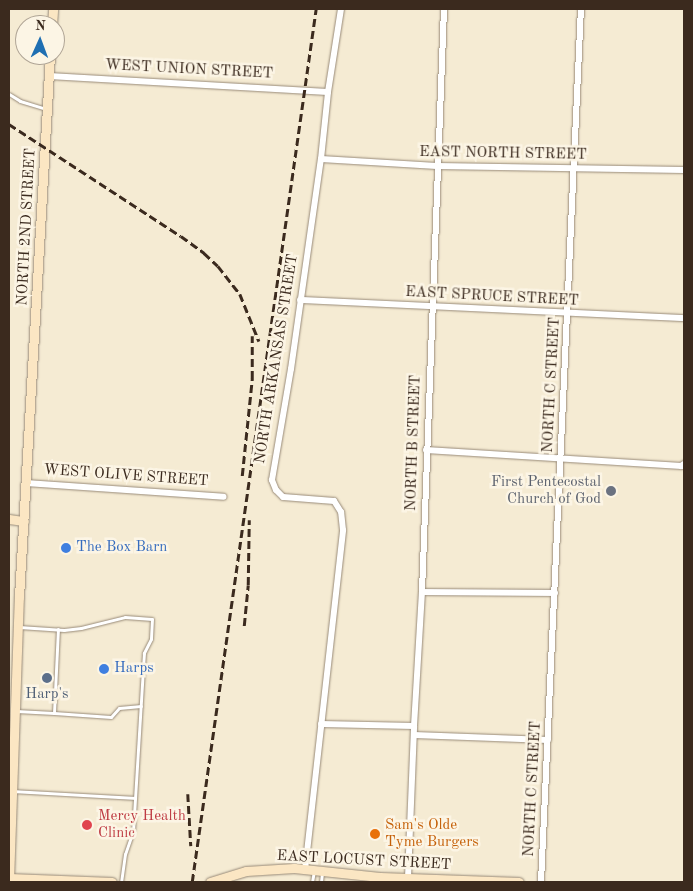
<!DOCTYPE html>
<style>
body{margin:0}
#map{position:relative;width:693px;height:891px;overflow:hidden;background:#f5ebd3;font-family:"Old Standard TT",serif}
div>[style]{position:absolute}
.roads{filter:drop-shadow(0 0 1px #988a78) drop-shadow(0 0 1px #988a78)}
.lane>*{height:3px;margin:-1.5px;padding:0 1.5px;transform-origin:1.5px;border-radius:1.5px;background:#fff}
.street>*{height:6px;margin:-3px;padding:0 3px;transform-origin:3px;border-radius:3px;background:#fff}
.secondary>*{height:9px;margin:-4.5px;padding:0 4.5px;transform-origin:4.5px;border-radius:4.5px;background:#fbe6c3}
.rail>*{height:2.5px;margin-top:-1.25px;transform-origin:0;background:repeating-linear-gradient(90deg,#3b2a1e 0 8px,transparent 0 12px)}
.dots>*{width:14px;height:14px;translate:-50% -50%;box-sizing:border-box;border:2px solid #fcf5e5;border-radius:50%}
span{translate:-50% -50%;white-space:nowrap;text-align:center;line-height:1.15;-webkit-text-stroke:5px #fcf5e5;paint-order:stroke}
.street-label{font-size:15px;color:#3b2a1e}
.worship-label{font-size:15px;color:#5b616d}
.right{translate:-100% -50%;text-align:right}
.shop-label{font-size:15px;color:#366cbe}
.left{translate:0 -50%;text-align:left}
.service-label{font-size:15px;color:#4e5e75}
.health-label{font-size:15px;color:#be3a42}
.food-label{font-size:15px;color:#c56008}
.frame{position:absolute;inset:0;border:10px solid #3b2a1e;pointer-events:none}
.north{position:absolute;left:15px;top:15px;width:50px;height:50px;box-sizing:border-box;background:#fcf5e5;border:1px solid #afa495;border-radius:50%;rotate:2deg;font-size:14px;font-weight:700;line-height:20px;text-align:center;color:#3b2a1e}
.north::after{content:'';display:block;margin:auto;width:18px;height:22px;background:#1f6fb2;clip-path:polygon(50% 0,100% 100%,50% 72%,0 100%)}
</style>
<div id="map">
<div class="roads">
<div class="lane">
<i style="left:9px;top:94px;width:13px;rotate:32deg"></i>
<i style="left:20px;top:101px;width:27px;rotate:17deg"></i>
<i style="left:19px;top:627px;width:45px;rotate:3.8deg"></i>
<i style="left:64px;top:630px;width:17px;rotate:-7deg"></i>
<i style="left:81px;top:628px;width:45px;rotate:-14deg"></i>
<i style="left:125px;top:617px;width:27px;rotate:4deg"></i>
<i style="left:152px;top:619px;width:20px;rotate:93deg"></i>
<i style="left:151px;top:639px;width:16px;rotate:117deg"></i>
<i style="left:144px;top:653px;width:15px;rotate:94deg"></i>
<i style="left:143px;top:668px;width:163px;rotate:93.5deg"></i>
<i style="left:133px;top:831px;width:24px;rotate:109deg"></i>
<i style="left:125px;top:854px;width:28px;rotate:98deg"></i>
<i style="left:16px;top:711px;width:38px;rotate:3deg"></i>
<i style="left:54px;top:713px;width:84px;rotate:-87.3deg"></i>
<i style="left:54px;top:713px;width:57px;rotate:4deg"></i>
<i style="left:111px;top:717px;width:12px;rotate:-48deg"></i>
<i style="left:119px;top:708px;width:22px;rotate:-5deg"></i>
<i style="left:13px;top:791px;width:122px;rotate:3.3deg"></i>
<i style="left:312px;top:882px;width:11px;rotate:-80deg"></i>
<i style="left:321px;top:882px;width:9px;rotate:-84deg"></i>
</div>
<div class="street">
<i style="left:49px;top:76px;width:279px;rotate:3.3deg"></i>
<i style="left:321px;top:159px;width:116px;rotate:3.5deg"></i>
<i style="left:437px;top:166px;width:247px;rotate:0.9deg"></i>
<i style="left:300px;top:300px;width:384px;rotate:2.7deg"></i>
<i style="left:426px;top:450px;width:256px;rotate:3.6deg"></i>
<i style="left:681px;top:466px;width:4px;rotate:-34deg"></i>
<i style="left:26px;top:483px;width:198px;rotate:4deg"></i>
<i style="left:422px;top:592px;width:133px;rotate:0.4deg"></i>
<i style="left:321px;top:724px;width:93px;rotate:1.2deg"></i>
<i style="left:414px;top:735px;width:134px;rotate:2.1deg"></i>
<i style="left:305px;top:870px;width:342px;rotate:-83.6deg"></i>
<i style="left:343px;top:530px;width:18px;rotate:-96deg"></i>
<i style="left:341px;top:512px;width:13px;rotate:-122deg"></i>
<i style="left:334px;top:501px;width:51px;rotate:-175.5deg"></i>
<i style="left:283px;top:497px;width:10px;rotate:-135deg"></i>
<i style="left:276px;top:490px;width:11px;rotate:-112deg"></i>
<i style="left:272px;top:480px;width:113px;rotate:-80.3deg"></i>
<i style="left:291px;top:369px;width:212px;rotate:-81.9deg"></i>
<i style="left:321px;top:159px;width:67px;rotate:-84deg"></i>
<i style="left:328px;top:92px;width:84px;rotate:-81.1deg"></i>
<i style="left:408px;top:878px;width:152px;rotate:-87.7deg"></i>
<i style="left:414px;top:726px;width:134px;rotate:-86.6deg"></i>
<i style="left:422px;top:592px;width:583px;rotate:-87.84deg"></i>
<i style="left:541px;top:882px;width:874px;rotate:-87.38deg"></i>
</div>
<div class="secondary">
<i style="left:52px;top:25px;width:16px;rotate:-86deg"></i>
<i style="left:9px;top:519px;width:15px;rotate:8deg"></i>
<i style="left:9px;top:878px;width:103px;rotate:2.2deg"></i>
<i style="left:9px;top:880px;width:283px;rotate:-88deg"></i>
<i style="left:19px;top:597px;width:543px;rotate:-86.73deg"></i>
<i style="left:210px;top:882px;width:38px;rotate:-17deg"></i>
<i style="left:246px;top:871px;width:48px;rotate:-3.6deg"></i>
<i style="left:294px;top:868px;width:86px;rotate:6deg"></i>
<i style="left:380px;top:877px;width:139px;rotate:2.1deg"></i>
</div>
</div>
<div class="rail">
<i style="left:9px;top:124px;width:205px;rotate:33.1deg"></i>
<i style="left:181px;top:236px;width:29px;rotate:36deg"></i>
<i style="left:204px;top:253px;width:19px;rotate:43deg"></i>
<i style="left:218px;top:266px;width:36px;rotate:52deg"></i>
<i style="left:240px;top:294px;width:51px;rotate:68deg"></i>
<i style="left:242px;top:476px;width:98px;rotate:-84.1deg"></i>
<i style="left:252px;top:379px;width:43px;rotate:-90deg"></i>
<i style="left:244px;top:626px;width:41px;rotate:-84.4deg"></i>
<i style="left:248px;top:585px;width:65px;rotate:-89.1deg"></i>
<i style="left:188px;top:794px;width:52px;rotate:86.7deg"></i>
<i style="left:192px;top:882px;width:882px;rotate:-81.92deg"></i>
</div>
<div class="dots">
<i style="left:611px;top:491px;background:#6b7280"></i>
<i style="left:66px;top:548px;background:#3f7fe0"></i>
<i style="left:104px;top:669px;background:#3f7fe0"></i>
<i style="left:47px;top:678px;background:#5c6f8a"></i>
<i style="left:87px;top:825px;background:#e0444e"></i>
<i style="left:375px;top:834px;background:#e8710a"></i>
</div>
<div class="street-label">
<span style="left:189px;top:70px;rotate:3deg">WEST UNION STREET</span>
<span style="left:503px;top:154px;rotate:1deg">EAST NORTH STREET</span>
<span style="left:27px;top:227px;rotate:-87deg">NORTH 2ND STREET</span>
<span style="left:492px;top:297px;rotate:3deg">EAST SPRUCE STREET</span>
<span style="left:277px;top:359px;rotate:-81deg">NORTH ARKANSAS STREET</span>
<span style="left:552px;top:385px;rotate:-87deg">NORTH C STREET</span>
<span style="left:414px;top:443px;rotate:-88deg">NORTH B STREET</span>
<span style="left:126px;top:476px;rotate:4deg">WEST OLIVE STREET</span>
<span style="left:533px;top:789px;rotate:-87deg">NORTH C STREET</span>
<span style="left:364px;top:861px;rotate:3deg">EAST LOCUST STREET</span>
</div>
<div class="worship-label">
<span class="right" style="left:601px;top:491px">First Pentecostal<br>Church of God</span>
</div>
<div class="shop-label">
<span class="left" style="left:76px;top:548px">The Box Barn</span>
<span class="left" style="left:114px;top:669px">Harps</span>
</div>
<div class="service-label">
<span style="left:47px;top:695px">Harp's</span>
</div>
<div class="health-label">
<span class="left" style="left:98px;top:825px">Mercy Health<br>Clinic</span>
</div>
<div class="food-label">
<span class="left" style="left:385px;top:834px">Sam's Olde<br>Tyme Burgers</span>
</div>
<div class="frame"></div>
<div class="north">N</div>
</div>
